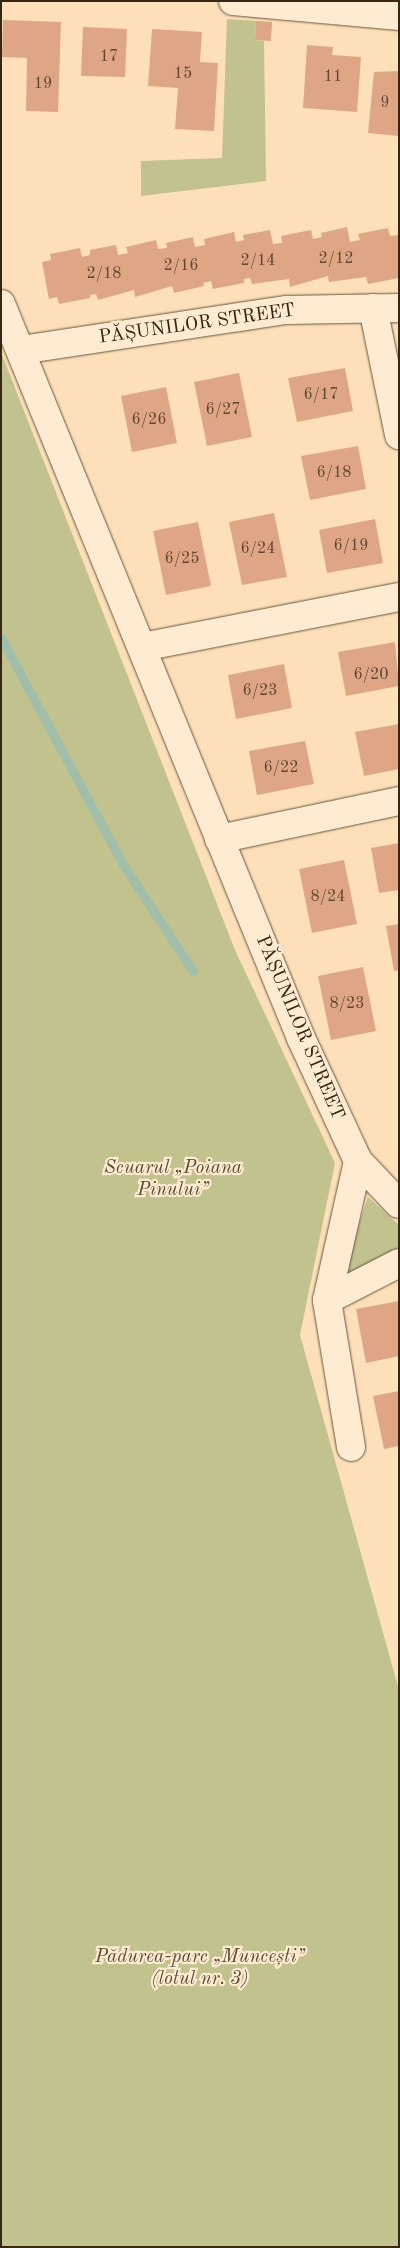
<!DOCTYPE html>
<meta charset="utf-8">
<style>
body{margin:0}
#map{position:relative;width:400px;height:2248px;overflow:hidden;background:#fde0b9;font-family:"Old Standard TT",serif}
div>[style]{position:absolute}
.green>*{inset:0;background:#c1c28e}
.stream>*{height:9px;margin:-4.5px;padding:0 4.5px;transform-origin:4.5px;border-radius:4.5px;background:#a0beaa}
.building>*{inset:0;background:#dfa685}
.roads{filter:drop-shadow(0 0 1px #68553e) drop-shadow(0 0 1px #68553e)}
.minor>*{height:28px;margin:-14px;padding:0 14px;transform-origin:14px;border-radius:14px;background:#feebd2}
span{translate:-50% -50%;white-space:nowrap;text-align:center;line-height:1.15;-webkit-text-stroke:4.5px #feebd2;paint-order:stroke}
.number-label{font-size:16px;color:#604731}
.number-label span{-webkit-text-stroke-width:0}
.street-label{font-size:19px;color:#362715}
.park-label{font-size:19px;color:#594e33;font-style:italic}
.frame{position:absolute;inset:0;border:2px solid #362715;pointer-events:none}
</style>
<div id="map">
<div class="green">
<i style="clip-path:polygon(227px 19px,256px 21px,255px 40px,264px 41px,266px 181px,141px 196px,141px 161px,222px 158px)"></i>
<i style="clip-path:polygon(1px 352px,235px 950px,335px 1163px,300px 1335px,399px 1690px,399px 2247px,1px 2247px)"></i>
<i style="clip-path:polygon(368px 1197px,399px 1225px,399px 1248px,340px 1281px)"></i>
</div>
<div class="stream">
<i style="left:1px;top:638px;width:255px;rotate:61.7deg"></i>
<i style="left:122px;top:863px;width:129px;rotate:56.7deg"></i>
</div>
<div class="building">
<i style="clip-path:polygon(3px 20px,61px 22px,58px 112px,26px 111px,27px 58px,2px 57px)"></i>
<i style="clip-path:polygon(256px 21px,272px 22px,271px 41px,255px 40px)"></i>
<i style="clip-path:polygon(83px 27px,127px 29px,125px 77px,81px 76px)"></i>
<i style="clip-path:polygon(152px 29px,202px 32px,200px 62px,218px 63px,214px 131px,175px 129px,178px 88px,148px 86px)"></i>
<i style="clip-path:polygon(307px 45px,333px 47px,332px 55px,361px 57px,357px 112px,303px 108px)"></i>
<i style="clip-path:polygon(399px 71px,399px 136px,368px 133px,374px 72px)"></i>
<i style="clip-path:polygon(347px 227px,350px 242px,360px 240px,358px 234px,388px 228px,390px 236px,399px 235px,399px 278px,368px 284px,366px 277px,329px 282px,328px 276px,290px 287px,289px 279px,252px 284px,250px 278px,244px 279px,244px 283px,213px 289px,211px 281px,203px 283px,204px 286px,174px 293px,172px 286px,135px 297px,134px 290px,98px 300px,96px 294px,90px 295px,90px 298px,59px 304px,57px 297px,49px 299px,42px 262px,51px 260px,50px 254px,80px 248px,82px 257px,90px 255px,90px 250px,116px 245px,118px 255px,128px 253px,126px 247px,156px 240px,158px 249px,167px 248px,166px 243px,193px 237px,195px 247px,205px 245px,204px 239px,234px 232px,236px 242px,244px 240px,243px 235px,270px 230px,273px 244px,282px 243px,281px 236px,311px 230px,313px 239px,322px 237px,321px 233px)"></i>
<i style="clip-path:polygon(345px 368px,353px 411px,297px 422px,288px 378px)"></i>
<i style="clip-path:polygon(239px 373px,252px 437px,207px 446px,194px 382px)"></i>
<i style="clip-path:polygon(166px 387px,177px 443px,132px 452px,121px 396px)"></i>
<i style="clip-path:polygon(358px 446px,366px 489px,310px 500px,301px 456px)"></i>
<i style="clip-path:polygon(274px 513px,287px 577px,242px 585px,229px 522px)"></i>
<i style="clip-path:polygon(375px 519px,383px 563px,327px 573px,319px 530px)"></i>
<i style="clip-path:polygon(198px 522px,211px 586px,166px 595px,153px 531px)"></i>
<i style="clip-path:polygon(395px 642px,399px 686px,346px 696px,338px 652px)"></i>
<i style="clip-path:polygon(284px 664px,292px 708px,236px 719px,228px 675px)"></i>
<i style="clip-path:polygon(399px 724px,399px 769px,364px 776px,355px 732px)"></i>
<i style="clip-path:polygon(305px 741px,314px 784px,257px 795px,249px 751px)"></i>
<i style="clip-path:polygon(399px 843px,399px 890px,379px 893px,371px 848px)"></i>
<i style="clip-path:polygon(344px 860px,357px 924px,312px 933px,299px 869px)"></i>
<i style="clip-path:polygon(399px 924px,399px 970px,394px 971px,386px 926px)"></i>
<i style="clip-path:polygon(363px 967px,376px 1031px,331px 1040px,318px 976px)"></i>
<i style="clip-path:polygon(399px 1301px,399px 1356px,366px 1363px,356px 1309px)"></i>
<i style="clip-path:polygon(399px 1391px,399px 1446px,384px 1449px,373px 1396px)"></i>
</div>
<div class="roads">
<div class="minor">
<i style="left:233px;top:1px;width:167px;rotate:5.2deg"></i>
<i style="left:1px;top:304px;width:793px;rotate:67.77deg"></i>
<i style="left:301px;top:1038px;width:136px;rotate:65.1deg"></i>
<i style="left:358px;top:1161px;width:59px;rotate:46.4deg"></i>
<i style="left:373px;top:308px;width:130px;rotate:78.4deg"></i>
<i style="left:21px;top:350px;width:269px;rotate:-8.6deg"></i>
<i style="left:287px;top:310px;width:112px;rotate:-1deg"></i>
<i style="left:142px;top:647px;width:262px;rotate:-11deg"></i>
<i style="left:219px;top:839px;width:184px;rotate:-11.9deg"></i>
<i style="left:327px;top:1300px;width:81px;rotate:-27.2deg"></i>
<i style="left:351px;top:1447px;width:149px;rotate:-99.3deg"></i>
<i style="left:327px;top:1300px;width:142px;rotate:-77.4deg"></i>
</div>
</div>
<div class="number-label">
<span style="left:109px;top:57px">17</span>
<span style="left:183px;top:74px">15</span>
<span style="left:333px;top:77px">11</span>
<span style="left:43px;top:84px">19</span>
<span style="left:385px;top:103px">9</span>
<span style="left:336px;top:259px">2/12</span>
<span style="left:258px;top:261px">2/14</span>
<span style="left:181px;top:266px">2/16</span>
<span style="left:104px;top:274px">2/18</span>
<span style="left:321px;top:395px">6/17</span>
<span style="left:223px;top:410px">6/27</span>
<span style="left:149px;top:420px">6/26</span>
<span style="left:334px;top:473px">6/18</span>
<span style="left:351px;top:546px">6/19</span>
<span style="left:258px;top:549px">6/24</span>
<span style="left:182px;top:559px">6/25</span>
<span style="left:371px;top:675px">6/20</span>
<span style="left:260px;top:691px">6/23</span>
<span style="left:281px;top:768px">6/22</span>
<span style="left:328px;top:897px">8/24</span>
<span style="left:347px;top:1004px">8/23</span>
</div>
<div class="street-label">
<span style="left:197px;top:325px;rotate:-8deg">PĂȘUNILOR STREET</span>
<span style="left:299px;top:1028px;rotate:67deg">PĂȘUNILOR STREET</span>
</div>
<div class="park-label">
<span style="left:173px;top:1180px">Scuarul „Poiana<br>Pinului”</span>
<span style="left:200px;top:1969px">Pădurea-parc „Muncești”<br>(lotul nr. 3)</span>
</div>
<div class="frame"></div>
</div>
